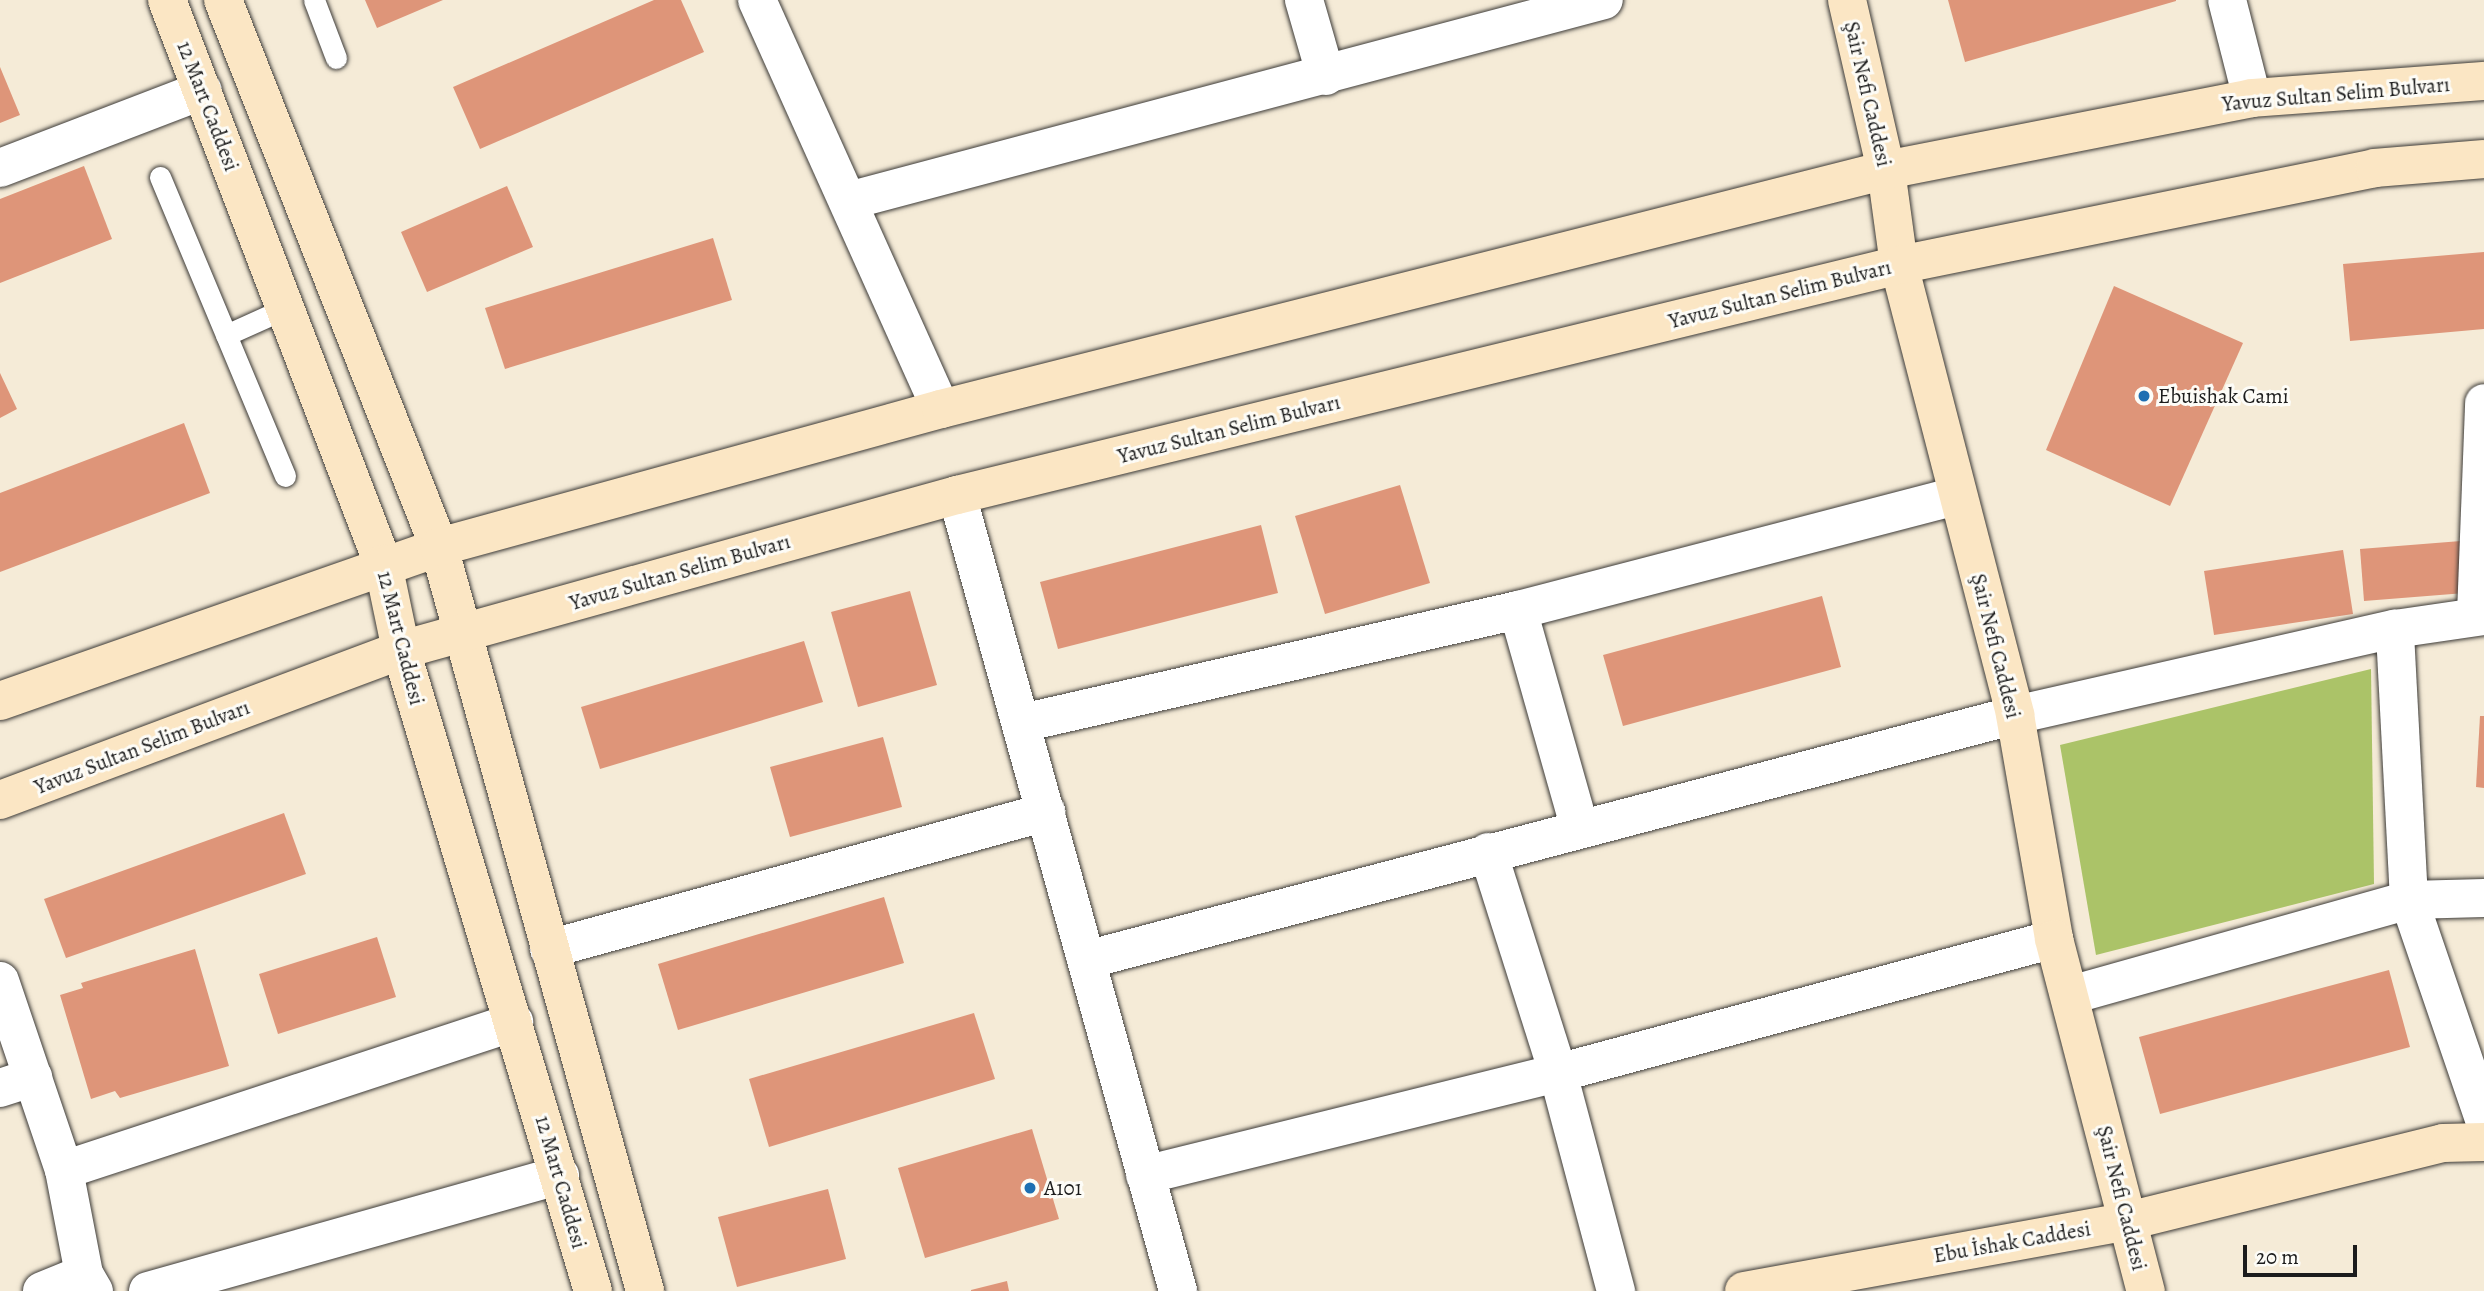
<!DOCTYPE html>
<meta charset="utf-8">
<style>
body{margin:0}
#map{position:relative;width:2484px;height:1291px;overflow:hidden;background:#f5ebd7;font-family:Alegreya,serif}
div>[style]{position:absolute}
.green>*{inset:0;background:#abc368}
.building>*{inset:0;background:#de9579}
.roads{filter:drop-shadow(0 0 2px #3d3b38) drop-shadow(0 0 2px #3d3b38)}
.lane>*{height:21px;margin:-10.5px;padding:0 10.5px;transform-origin:10.5px;border-radius:10.5px;background:#fff}
.street>*{height:38px;margin:-19px;padding:0 19px;transform-origin:19px;border-radius:19px;background:#fff}
.secondary>*{height:38px;margin:-19px;padding:0 19px;transform-origin:19px;border-radius:19px;background:#fbe6c4}
.dots>*{width:19px;height:19px;translate:-50% -50%;box-sizing:border-box;border:4px solid #fdfcf7;border-radius:50%}
span{translate:-50% -50%;white-space:nowrap;text-align:center;line-height:1.15;-webkit-text-stroke:6px #fdfcf7;paint-order:stroke}
.street-label{font-size:21px;color:#1c1c1c}
.poi-label{font-size:21px;color:#1c1c1c}
.left{translate:0 -50%;text-align:left}
.scale{position:absolute;left:2243px;top:1245px;width:114px;height:32px;box-sizing:border-box;border:4px solid #1c1c1c;border-top:0;padding-left:9px;font-size:21px;line-height:24px;white-space:nowrap;color:#1c1c1c;-webkit-text-stroke:5px #fdfcf7;paint-order:stroke}
</style>
<div id="map">
<div class="green">
<i style="clip-path:polygon(2371px 669px,2374px 884px,2096px 955px,2060px 745px)"></i>
</div>
<div class="building">
<i style="clip-path:polygon(365px 0,443px 0,377px 28px)"></i>
<i style="clip-path:polygon(654px 0,681px 0,704px 52px,480px 149px,453px 87px)"></i>
<i style="clip-path:polygon(1948px 0,2176px 0,2176px 1px,1965px 62px)"></i>
<i style="clip-path:polygon(0 67px,20px 115px,0 123px)"></i>
<i style="clip-path:polygon(84px 166px,112px 239px,0 283px,0 199px)"></i>
<i style="clip-path:polygon(507px 186px,533px 247px,427px 292px,401px 232px)"></i>
<i style="clip-path:polygon(713px 238px,732px 300px,505px 369px,485px 308px)"></i>
<i style="clip-path:polygon(2484px 252px,2484px 329px,2350px 341px,2343px 264px)"></i>
<i style="clip-path:polygon(2114px 286px,2243px 343px,2170px 506px,2046px 450px)"></i>
<i style="clip-path:polygon(0 373px,17px 409px,0 418px)"></i>
<i style="clip-path:polygon(184px 423px,210px 493px,0 572px,0 493px)"></i>
<i style="clip-path:polygon(1400px 485px,1430px 583px,1325px 614px,1295px 516px)"></i>
<i style="clip-path:polygon(1261px 525px,1278px 593px,1058px 649px,1040px 582px)"></i>
<i style="clip-path:polygon(2461px 541px,2465px 593px,2364px 601px,2360px 549px)"></i>
<i style="clip-path:polygon(2343px 550px,2353px 614px,2214px 635px,2204px 571px)"></i>
<i style="clip-path:polygon(910px 591px,937px 685px,858px 707px,831px 612px)"></i>
<i style="clip-path:polygon(1822px 596px,1841px 667px,1623px 726px,1603px 655px)"></i>
<i style="clip-path:polygon(804px 641px,823px 702px,600px 769px,581px 707px)"></i>
<i style="clip-path:polygon(2480px 716px,2484px 716px,2484px 788px,2476px 787px)"></i>
<i style="clip-path:polygon(883px 737px,902px 807px,790px 837px,770px 767px)"></i>
<i style="clip-path:polygon(284px 813px,306px 874px,66px 958px,44px 899px)"></i>
<i style="clip-path:polygon(884px 897px,904px 963px,678px 1030px,658px 964px)"></i>
<i style="clip-path:polygon(377px 937px,396px 997px,278px 1034px,259px 974px)"></i>
<i style="clip-path:polygon(195px 949px,229px 1066px,120px 1098px,115px 1091px,91px 1099px,60px 995px,83px 988px,81px 983px)"></i>
<i style="clip-path:polygon(2389px 970px,2410px 1047px,2160px 1114px,2139px 1037px)"></i>
<i style="clip-path:polygon(974px 1013px,995px 1079px,769px 1147px,749px 1079px)"></i>
<i style="clip-path:polygon(1032px 1129px,1059px 1219px,925px 1258px,898px 1168px)"></i>
<i style="clip-path:polygon(828px 1189px,846px 1259px,737px 1287px,718px 1217px)"></i>
<i style="clip-path:polygon(1007px 1281px,1009px 1291px,971px 1291px,971px 1290px)"></i>
</div>
<div class="roads">
<div class="lane">
<i style="left:314px;top:0;width:62px;rotate:69.2deg"></i>
<i style="left:160px;top:177px;width:324px;rotate:67.3deg"></i>
<i style="left:226px;top:335px;width:66px;rotate:-24.2deg"></i>
</div>
<div class="street">
<i style="left:757px;top:0;width:448px;rotate:65.8deg"></i>
<i style="left:1304px;top:0;width:79px;rotate:73.9deg"></i>
<i style="left:2227px;top:0;width:101px;rotate:75.7deg"></i>
<i style="left:0;top:168px;width:217px;rotate:-21deg"></i>
<i style="left:848px;top:201px;width:782px;rotate:-14.89deg"></i>
<i style="left:957px;top:495px;width:826px;rotate:74.48deg"></i>
<i style="left:1518px;top:610px;width:228px;rotate:74.2deg"></i>
<i style="left:2476px;top:615px;width:212px;rotate:-87.8deg"></i>
<i style="left:1022px;top:723px;width:509px;rotate:-12.83deg"></i>
<i style="left:1518px;top:610px;width:454px;rotate:-14.6deg"></i>
<i style="left:1488px;top:852px;width:232px;rotate:72.4deg"></i>
<i style="left:1558px;top:1073px;width:226px;rotate:75.1deg"></i>
<i style="left:2484px;top:898px;width:75px;rotate:178.5deg"></i>
<i style="left:2409px;top:900px;width:231px;rotate:71.1deg"></i>
<i style="left:549px;top:949px;width:516px;rotate:-15.41deg"></i>
<i style="left:1086px;top:960px;width:961px;rotate:-14.77deg"></i>
<i style="left:2015px;top:715px;width:390px;rotate:-12.8deg"></i>
<i style="left:0;top:981px;width:200px;rotate:71.3deg"></i>
<i style="left:64px;top:1170px;width:106px;rotate:79.1deg"></i>
<i style="left:84px;top:1274px;width:20px;rotate:60deg"></i>
<i style="left:2071px;top:995px;width:351px;rotate:-15.7deg"></i>
<i style="left:2409px;top:900px;width:271px;rotate:-93deg"></i>
<i style="left:2395px;top:629px;width:90px;rotate:-8.3deg"></i>
<i style="left:0;top:1088px;width:35px;rotate:-18deg"></i>
<i style="left:64px;top:1170px;width:474px;rotate:-18.2deg"></i>
<i style="left:1145px;top:1175px;width:425px;rotate:-13.9deg"></i>
<i style="left:1558px;top:1073px;width:514px;rotate:-15.12deg"></i>
<i style="left:42px;top:1291px;width:45px;rotate:-22deg"></i>
<i style="left:148px;top:1291px;width:428px;rotate:-15.7deg"></i>
</div>
<div class="secondary">
<i style="left:167px;top:0;width:604px;rotate:69.04deg"></i>
<i style="left:383px;top:564px;width:88px;rotate:78.2deg"></i>
<i style="left:401px;top:650px;width:669px;rotate:73.33deg"></i>
<i style="left:223px;top:0;width:588px;rotate:68.45deg"></i>
<i style="left:439px;top:547px;width:772px;rotate:74.52deg"></i>
<i style="left:1847px;top:0;width:174px;rotate:77.1deg"></i>
<i style="left:1886px;top:170px;width:96px;rotate:82.2deg"></i>
<i style="left:1899px;top:265px;width:465px;rotate:75.5deg"></i>
<i style="left:2015px;top:715px;width:227px;rotate:80.1deg"></i>
<i style="left:2054px;top:939px;width:364px;rotate:75.4deg"></i>
<i style="left:0;top:701px;width:465px;rotate:-19.3deg"></i>
<i style="left:439px;top:547px;width:521px;rotate:-15.37deg"></i>
<i style="left:941px;top:409px;width:975px;rotate:-14.19deg"></i>
<i style="left:1886px;top:170px;width:373px;rotate:-11.1deg"></i>
<i style="left:2252px;top:98px;width:233px;rotate:-4.2deg"></i>
<i style="left:0;top:800px;width:428px;rotate:-20.5deg"></i>
<i style="left:401px;top:650px;width:577px;rotate:-15.58deg"></i>
<i style="left:957px;top:495px;width:970px;rotate:-13.72deg"></i>
<i style="left:1899px;top:265px;width:486px;rotate:-11.5deg"></i>
<i style="left:2375px;top:168px;width:109px;rotate:-4.7deg"></i>
<i style="left:1744px;top:1291px;width:390px;rotate:-10.3deg"></i>
<i style="left:2128px;top:1221px;width:325px;rotate:-13.9deg"></i>
<i style="left:2443px;top:1143px;width:41px;rotate:-1.4deg"></i>
</div>
</div>
<div class="dots">
<i style="left:2144px;top:396px;background:#1f6fb2"></i>
<i style="left:1030px;top:1188px;background:#1f6fb2"></i>
</div>
<div class="street-label">
<span style="left:1868px;top:94px;rotate:77deg">Şair Nefi Caddesi</span>
<span style="left:2336px;top:94px;rotate:-5deg">Yavuz Sultan Selim Bulvarı</span>
<span style="left:208px;top:106px;rotate:69deg">12 Mart Caddesi</span>
<span style="left:1780px;top:294px;rotate:-14deg">Yavuz Sultan Selim Bulvarı</span>
<span style="left:1229px;top:429px;rotate:-14deg">Yavuz Sultan Selim Bulvarı</span>
<span style="left:680px;top:572px;rotate:-16deg">Yavuz Sultan Selim Bulvarı</span>
<span style="left:401px;top:638px;rotate:76deg">12 Mart Caddesi</span>
<span style="left:1996px;top:646px;rotate:76deg">Şair Nefi Caddesi</span>
<span style="left:142px;top:747px;rotate:-21deg">Yavuz Sultan Selim Bulvarı</span>
<span style="left:561px;top:1182px;rotate:74deg">12 Mart Caddesi</span>
<span style="left:2122px;top:1198px;rotate:76deg">Şair Nefi Caddesi</span>
<span style="left:2012px;top:1242px;rotate:-10deg">Ebu İshak Caddesi</span>
</div>
<div class="poi-label">
<span class="left" style="left:2158px;top:396px">Ebuishak Cami</span>
<span class="left" style="left:1044px;top:1188px">A101</span>
</div>
<div class="scale">20 m</div>
</div>
